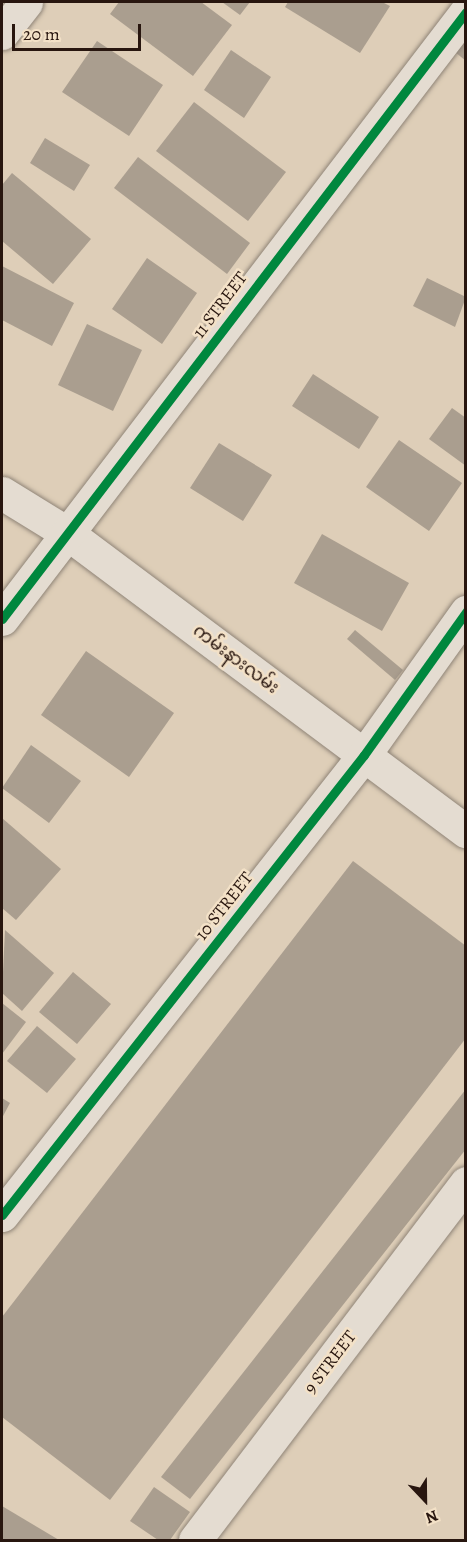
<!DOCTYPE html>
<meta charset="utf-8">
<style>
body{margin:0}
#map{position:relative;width:467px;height:1542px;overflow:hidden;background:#deceb8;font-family:Alegreya,"Noto Sans Myanmar",serif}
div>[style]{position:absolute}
.building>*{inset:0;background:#aa9e8f}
.roads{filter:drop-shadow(0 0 2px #8f8477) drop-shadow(0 0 2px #8f8477)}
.minor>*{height:33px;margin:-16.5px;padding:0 16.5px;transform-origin:16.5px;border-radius:16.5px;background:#e4dcd1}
.cycleway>*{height:9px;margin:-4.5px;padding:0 4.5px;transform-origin:4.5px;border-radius:4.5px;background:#00873e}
span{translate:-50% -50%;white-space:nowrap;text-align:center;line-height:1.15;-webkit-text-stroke:5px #f3e1c7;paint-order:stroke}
.street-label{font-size:18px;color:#28160f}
.frame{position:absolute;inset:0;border:3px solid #28160f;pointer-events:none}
.north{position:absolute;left:395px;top:1470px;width:60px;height:60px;-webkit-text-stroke:4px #f3e1c7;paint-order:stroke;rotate:158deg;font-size:16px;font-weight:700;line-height:24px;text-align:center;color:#28160f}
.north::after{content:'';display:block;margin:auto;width:21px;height:27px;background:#28160f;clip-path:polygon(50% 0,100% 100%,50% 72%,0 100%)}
.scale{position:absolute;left:12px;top:24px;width:129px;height:27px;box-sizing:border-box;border:3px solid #28160f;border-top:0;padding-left:8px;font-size:18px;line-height:21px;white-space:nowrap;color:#28160f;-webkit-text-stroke:4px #f3e1c7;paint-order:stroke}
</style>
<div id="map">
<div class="building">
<i style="clip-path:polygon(119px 2px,201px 2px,232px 25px,193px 76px,110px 14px)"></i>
<i style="clip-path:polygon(222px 2px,250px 2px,240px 15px)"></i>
<i style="clip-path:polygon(288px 2px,382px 2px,390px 6px,360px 53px,285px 7px)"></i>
<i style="clip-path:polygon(466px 30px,466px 61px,450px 48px)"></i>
<i style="clip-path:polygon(97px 41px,163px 85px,129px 136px,62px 92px)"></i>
<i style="clip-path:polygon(231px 50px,271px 77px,244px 118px,204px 90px)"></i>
<i style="clip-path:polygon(194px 102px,286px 172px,248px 221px,156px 151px)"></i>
<i style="clip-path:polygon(45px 138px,90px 165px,74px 191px,30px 163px)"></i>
<i style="clip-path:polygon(138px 157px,250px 243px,227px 274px,114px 188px)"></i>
<i style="clip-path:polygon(12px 173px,91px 239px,53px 284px,2px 241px,2px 185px)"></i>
<i style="clip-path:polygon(147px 258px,197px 293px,162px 344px,112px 309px)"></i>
<i style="clip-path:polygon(2px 266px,74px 303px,52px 346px,2px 320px)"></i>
<i style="clip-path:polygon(427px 278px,466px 297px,455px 327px,413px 306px)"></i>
<i style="clip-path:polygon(87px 324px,142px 350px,113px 411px,58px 385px)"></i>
<i style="clip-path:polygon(313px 374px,379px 417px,359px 449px,292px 406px)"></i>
<i style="clip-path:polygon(452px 408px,466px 418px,466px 466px,429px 439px)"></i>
<i style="clip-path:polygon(399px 440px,462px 483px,429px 531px,366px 487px)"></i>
<i style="clip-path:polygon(219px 443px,272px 475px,243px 521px,190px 488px)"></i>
<i style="clip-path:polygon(322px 534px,409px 583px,382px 631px,294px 583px)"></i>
<i style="clip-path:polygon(355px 630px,403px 670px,395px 680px,347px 639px)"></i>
<i style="clip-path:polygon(86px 651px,174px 713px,129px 777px,41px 715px)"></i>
<i style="clip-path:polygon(31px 745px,81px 781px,49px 823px,2px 788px)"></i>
<i style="clip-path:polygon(2px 818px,61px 869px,16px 920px,2px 908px)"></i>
<i style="clip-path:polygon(353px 861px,466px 946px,466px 1038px,110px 1500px,2px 1417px,2px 1317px)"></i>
<i style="clip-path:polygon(5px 930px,54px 973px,22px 1011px,2px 993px)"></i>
<i style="clip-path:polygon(73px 972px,111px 1004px,77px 1044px,39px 1012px)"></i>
<i style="clip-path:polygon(2px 1003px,26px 1022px,2px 1054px)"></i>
<i style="clip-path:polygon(37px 1026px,76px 1059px,47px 1093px,7px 1061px)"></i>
<i style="clip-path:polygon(466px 1089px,466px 1149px,190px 1499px,161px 1477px)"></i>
<i style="clip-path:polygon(2px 1098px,10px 1103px,2px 1118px)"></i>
<i style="clip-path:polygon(154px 1487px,190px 1512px,170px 1540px,158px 1540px,130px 1521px)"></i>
<i style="clip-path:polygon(2px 1506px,59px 1540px,2px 1540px)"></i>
</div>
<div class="roads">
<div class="minor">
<i style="left:2px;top:33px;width:39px;rotate:-52deg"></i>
<i style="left:2px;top:493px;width:76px;rotate:31.6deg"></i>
<i style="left:67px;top:533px;width:498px;rotate:36.8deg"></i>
<i style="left:2px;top:619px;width:764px;rotate:-52.61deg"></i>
<i style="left:2px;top:1215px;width:585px;rotate:-51.8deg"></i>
<i style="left:364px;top:755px;width:176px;rotate:-54.5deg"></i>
<i style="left:195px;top:1540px;width:448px;rotate:-52.8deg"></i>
</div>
</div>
<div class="cycleway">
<i style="left:2px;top:619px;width:764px;rotate:-52.61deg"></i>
<i style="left:2px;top:1215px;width:585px;rotate:-51.8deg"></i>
<i style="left:364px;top:755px;width:176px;rotate:-54.5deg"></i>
</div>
<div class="street-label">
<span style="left:220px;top:305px;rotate:-53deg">11 STREET</span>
<span style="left:236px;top:659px;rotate:37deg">ကမ်းနားလမ်း</span>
<span style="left:224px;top:906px;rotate:-52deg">10 STREET</span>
<span style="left:330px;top:1362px;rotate:-53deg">9 STREET</span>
</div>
<div class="frame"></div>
<div class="north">N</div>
<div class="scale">20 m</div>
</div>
